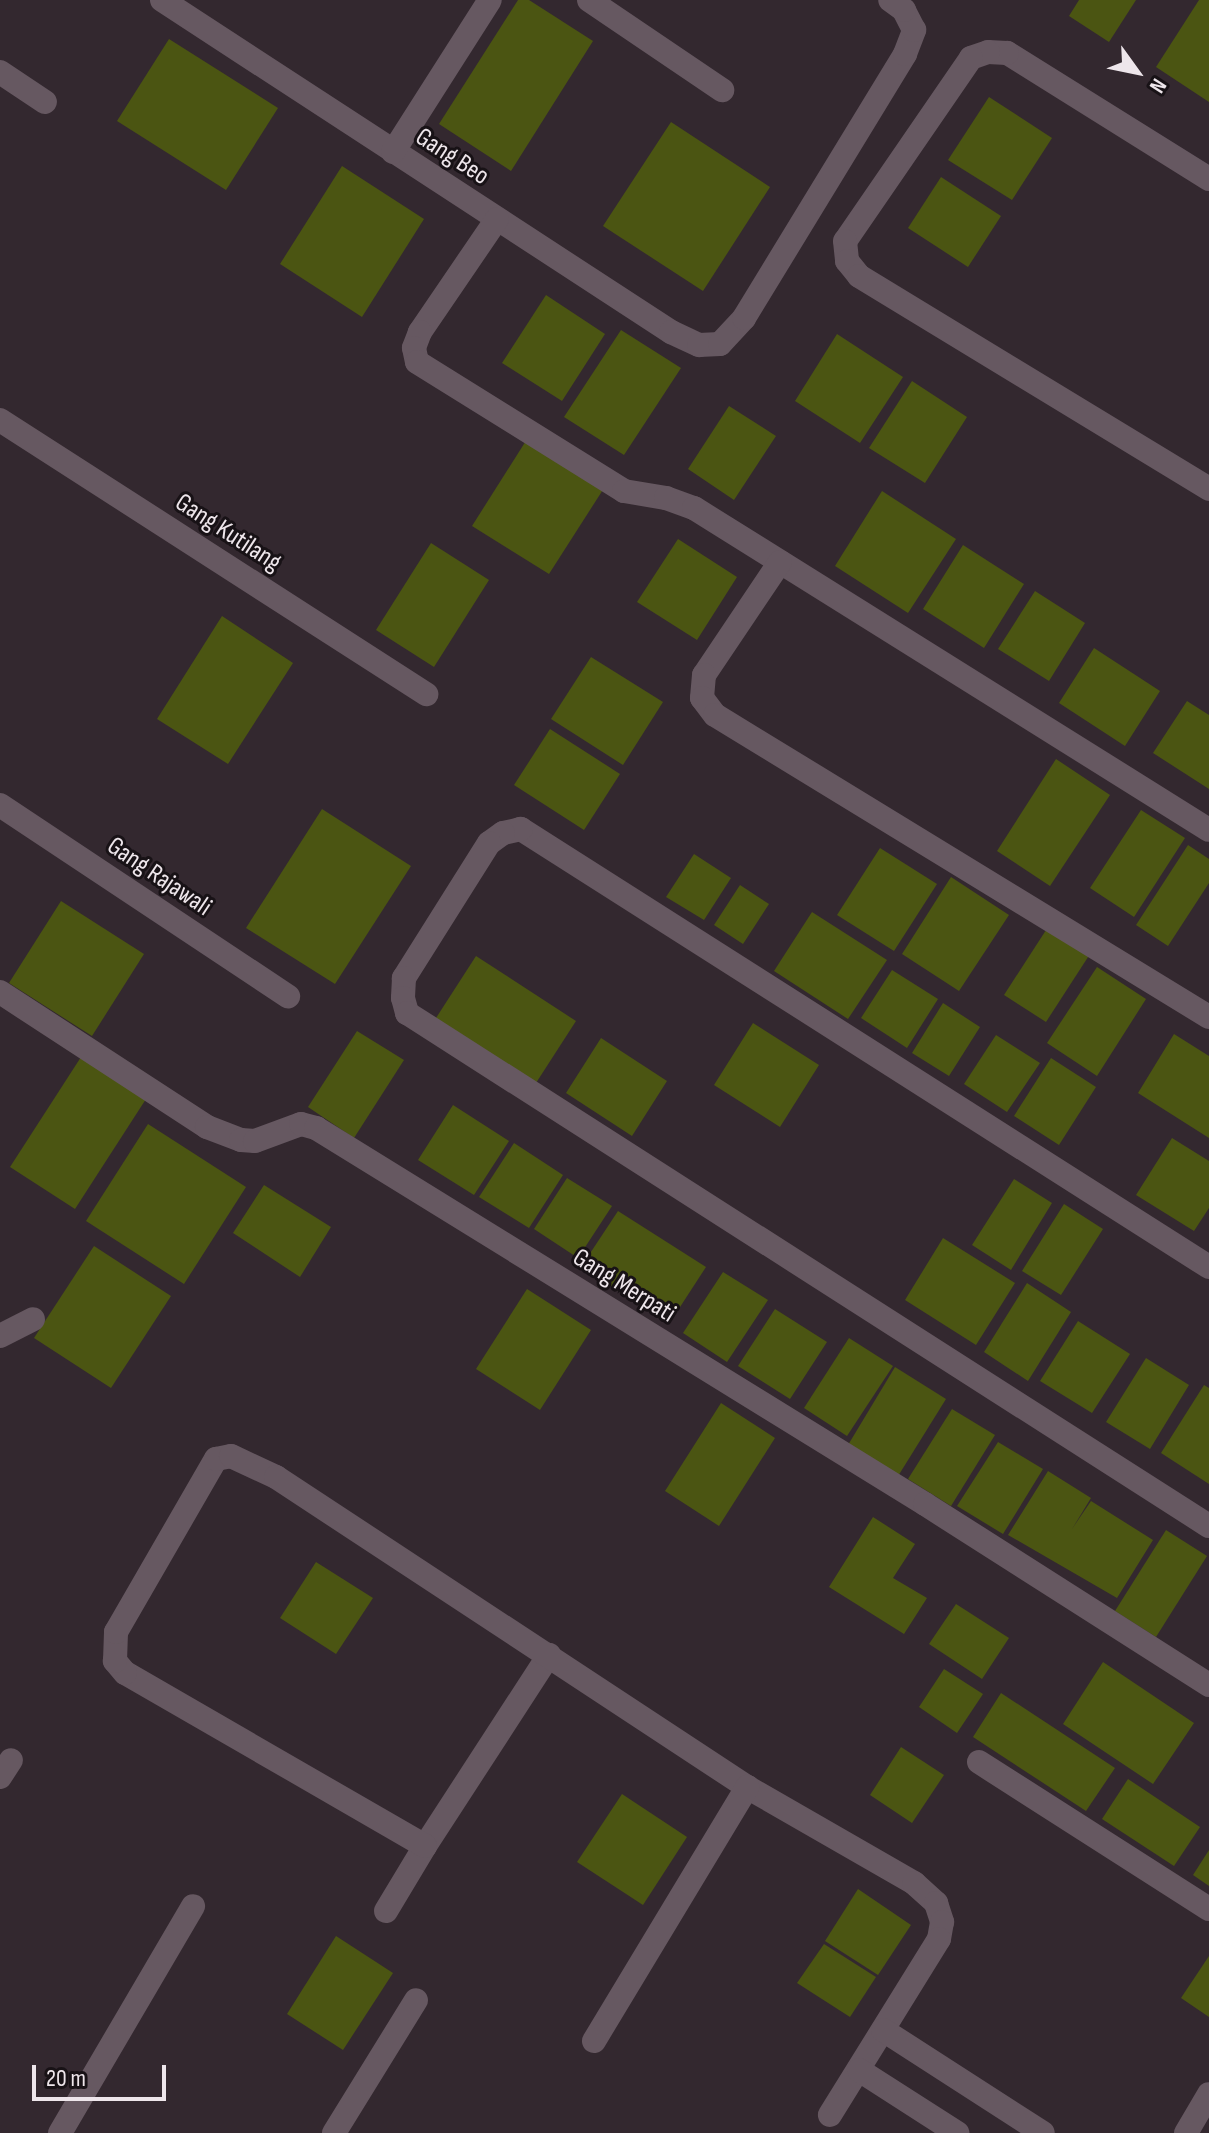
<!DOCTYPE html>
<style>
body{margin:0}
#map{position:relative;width:1209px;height:2133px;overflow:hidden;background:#33282f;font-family:"Sofia Sans Condensed",sans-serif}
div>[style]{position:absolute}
.building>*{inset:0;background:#4b5512}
.street>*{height:24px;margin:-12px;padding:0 12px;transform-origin:12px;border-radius:12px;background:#665861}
span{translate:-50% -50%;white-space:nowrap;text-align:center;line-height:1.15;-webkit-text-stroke:6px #181216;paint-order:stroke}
.street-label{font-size:26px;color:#eee6eb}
.north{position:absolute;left:1097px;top:32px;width:80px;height:80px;-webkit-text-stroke:6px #181216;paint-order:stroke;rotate:123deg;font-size:22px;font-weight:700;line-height:32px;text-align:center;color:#eee6eb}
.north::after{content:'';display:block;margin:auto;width:28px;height:36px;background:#eee6eb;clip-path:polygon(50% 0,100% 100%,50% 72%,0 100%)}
.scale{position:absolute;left:32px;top:2065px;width:134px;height:36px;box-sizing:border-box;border:4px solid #eee6eb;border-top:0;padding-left:10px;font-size:24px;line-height:28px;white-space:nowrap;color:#eee6eb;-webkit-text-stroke:6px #181216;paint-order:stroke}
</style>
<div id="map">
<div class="building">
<i style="clip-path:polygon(518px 0,529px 0,593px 41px,511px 171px,439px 124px)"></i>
<i style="clip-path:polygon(1079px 0,1136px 0,1109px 42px,1069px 16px)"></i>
<i style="clip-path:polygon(1199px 0,1209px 0,1209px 102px,1156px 67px)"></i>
<i style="clip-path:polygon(169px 39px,278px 108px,226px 190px,117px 121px)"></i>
<i style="clip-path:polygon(989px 97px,1052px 138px,1012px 200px,948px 160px)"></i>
<i style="clip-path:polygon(671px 122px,770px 187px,703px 291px,603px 226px)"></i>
<i style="clip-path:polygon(342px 166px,424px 219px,362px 317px,280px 264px)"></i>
<i style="clip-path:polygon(941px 177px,1001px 216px,968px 267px,908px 228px)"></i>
<i style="clip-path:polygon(546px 295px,605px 334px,562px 401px,502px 363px)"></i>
<i style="clip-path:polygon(621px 330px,681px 368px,624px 455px,564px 417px)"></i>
<i style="clip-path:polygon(837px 334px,903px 377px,860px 443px,795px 401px)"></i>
<i style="clip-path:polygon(912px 381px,967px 417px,925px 483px,869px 448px)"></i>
<i style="clip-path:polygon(729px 406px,776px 436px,734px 500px,688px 469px)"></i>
<i style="clip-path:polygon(529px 436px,606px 485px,549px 574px,472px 526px)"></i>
<i style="clip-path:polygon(882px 491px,956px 539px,908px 613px,835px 566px)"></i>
<i style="clip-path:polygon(678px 539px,737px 577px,697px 640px,637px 602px)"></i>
<i style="clip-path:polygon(431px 543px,489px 580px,434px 667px,376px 630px)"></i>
<i style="clip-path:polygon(963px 545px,1024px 584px,984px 648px,923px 609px)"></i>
<i style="clip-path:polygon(1035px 591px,1085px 623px,1049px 681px,998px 649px)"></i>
<i style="clip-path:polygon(222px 616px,293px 663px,228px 764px,157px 719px)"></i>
<i style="clip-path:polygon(1094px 648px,1160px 691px,1125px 746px,1059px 703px)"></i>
<i style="clip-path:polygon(591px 657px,663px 702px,623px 765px,551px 719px)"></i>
<i style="clip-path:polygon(1187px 701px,1209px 715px,1209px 789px,1153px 753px)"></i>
<i style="clip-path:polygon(550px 729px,620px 774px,584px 830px,514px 785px)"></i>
<i style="clip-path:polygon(1056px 759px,1110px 795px,1050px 886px,997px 851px)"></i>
<i style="clip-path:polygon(322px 809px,411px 866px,335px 984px,246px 928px)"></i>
<i style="clip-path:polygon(1141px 810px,1185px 838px,1134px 917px,1090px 888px)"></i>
<i style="clip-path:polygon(1188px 845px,1209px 859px,1209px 883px,1168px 946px,1136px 925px)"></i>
<i style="clip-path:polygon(880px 848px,937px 884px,894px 951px,837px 915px)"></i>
<i style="clip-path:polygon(694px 854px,731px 878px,704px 920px,666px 897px)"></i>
<i style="clip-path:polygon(951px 877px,1009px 915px,959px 991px,902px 954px)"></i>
<i style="clip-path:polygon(740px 885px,769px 904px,743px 944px,714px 925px)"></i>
<i style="clip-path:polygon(61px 901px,144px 954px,92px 1036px,9px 983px)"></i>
<i style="clip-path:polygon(812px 912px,887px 960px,848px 1019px,774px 971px)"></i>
<i style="clip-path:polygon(1048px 927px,1090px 954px,1046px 1022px,1004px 995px)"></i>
<i style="clip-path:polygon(476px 956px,576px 1021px,536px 1083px,436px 1018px)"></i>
<i style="clip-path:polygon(1097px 967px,1146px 999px,1097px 1076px,1047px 1043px)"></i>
<i style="clip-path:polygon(892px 970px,938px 999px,907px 1048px,861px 1018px)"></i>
<i style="clip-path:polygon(943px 1003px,980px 1027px,949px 1076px,912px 1053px)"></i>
<i style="clip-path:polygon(753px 1023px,819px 1065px,780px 1127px,714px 1085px)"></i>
<i style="clip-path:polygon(357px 1031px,404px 1060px,354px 1138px,308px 1107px)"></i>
<i style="clip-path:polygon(1174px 1034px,1209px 1056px,1209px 1138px,1138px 1093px)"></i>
<i style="clip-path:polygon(996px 1035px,1040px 1063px,1007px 1112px,964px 1084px)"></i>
<i style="clip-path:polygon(601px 1038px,667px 1081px,632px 1136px,566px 1093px)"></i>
<i style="clip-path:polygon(81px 1057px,146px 1099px,75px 1209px,10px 1167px)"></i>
<i style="clip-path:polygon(1051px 1058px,1096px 1087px,1059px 1145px,1014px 1116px)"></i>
<i style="clip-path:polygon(453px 1105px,509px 1141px,474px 1195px,418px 1160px)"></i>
<i style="clip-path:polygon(148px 1124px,246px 1187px,184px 1284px,86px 1221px)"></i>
<i style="clip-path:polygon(1172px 1138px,1209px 1161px,1209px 1208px,1194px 1231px,1136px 1195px)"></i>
<i style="clip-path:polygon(514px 1143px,563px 1175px,529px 1228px,479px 1197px)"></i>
<i style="clip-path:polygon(567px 1178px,612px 1206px,578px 1258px,534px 1229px)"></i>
<i style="clip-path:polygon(1014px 1179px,1052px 1203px,1011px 1270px,972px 1245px)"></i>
<i style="clip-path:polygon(264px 1185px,331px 1227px,300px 1277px,233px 1233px)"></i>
<i style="clip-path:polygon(1064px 1204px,1103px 1229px,1061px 1295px,1022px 1271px)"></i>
<i style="clip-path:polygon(618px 1211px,706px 1267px,669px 1324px,581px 1267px)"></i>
<i style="clip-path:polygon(943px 1238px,1015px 1283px,976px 1345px,905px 1300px)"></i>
<i style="clip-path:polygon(94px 1246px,171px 1296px,111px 1388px,34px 1338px)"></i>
<i style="clip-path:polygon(723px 1272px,768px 1300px,727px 1362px,683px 1333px)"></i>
<i style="clip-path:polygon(1027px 1283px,1071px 1312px,1028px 1381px,984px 1352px)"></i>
<i style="clip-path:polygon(527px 1289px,591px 1330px,540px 1410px,476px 1369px)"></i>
<i style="clip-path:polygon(775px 1309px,827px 1342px,790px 1399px,738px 1366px)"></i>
<i style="clip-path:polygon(1078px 1321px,1130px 1354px,1092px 1413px,1040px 1381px)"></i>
<i style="clip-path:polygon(849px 1338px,893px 1366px,847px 1436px,804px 1408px)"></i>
<i style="clip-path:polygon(1146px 1358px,1189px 1385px,1150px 1449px,1106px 1422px)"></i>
<i style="clip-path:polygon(895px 1367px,946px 1399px,895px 1481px,845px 1450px)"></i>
<i style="clip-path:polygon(1204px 1385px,1209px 1388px,1209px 1484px,1161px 1453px)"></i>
<i style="clip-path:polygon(721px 1403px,775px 1438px,719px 1526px,665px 1491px)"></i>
<i style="clip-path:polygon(952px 1409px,995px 1435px,951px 1506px,908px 1479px)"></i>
<i style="clip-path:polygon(998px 1442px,1043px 1469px,1003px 1534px,957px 1506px)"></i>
<i style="clip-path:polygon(1048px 1471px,1091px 1498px,1072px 1529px,1091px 1501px,1153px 1540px,1117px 1598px,1008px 1535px)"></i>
<i style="clip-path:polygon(873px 1517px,915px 1544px,893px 1578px,927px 1598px,904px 1634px,829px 1587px)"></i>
<i style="clip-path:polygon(1166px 1530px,1207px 1556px,1156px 1637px,1115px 1611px)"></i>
<i style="clip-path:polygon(316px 1562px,373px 1598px,336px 1654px,280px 1618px)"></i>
<i style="clip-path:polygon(956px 1604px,1009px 1638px,982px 1679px,929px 1644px)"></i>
<i style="clip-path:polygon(1103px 1662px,1194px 1723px,1153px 1784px,1063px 1724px)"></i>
<i style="clip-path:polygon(944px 1669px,983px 1694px,957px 1733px,919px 1707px)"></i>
<i style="clip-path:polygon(1001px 1693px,1115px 1768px,1086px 1811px,973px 1737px)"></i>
<i style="clip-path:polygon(901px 1747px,944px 1775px,912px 1823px,870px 1795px)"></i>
<i style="clip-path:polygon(1128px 1779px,1200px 1827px,1174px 1866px,1102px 1819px)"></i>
<i style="clip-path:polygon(622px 1794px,687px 1837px,643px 1905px,577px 1862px)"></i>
<i style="clip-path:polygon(1209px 1850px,1209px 1886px,1193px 1875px)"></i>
<i style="clip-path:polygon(858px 1889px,911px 1925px,878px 1975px,825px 1941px)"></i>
<i style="clip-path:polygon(336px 1936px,393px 1973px,343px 2050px,287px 2014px)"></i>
<i style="clip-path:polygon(824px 1944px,876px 1977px,850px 2017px,797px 1983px)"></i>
<i style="clip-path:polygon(1209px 1956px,1209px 2017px,1181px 1998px)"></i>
</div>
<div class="street">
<i style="left:162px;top:0;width:608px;rotate:33.11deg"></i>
<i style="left:671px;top:332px;width:31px;rotate:25deg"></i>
<i style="left:699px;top:345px;width:21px;rotate:-3deg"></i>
<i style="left:720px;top:344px;width:35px;rotate:-47deg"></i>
<i style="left:744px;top:318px;width:309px;rotate:-58.6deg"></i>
<i style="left:905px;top:54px;width:26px;rotate:-69deg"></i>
<i style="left:914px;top:30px;width:22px;rotate:-117deg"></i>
<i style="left:904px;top:10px;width:17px;rotate:-144deg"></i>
<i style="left:589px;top:0;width:161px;rotate:34.1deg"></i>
<i style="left:0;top:72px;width:54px;rotate:33.7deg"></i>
<i style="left:393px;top:152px;width:180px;rotate:-57.5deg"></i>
<i style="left:1209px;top:179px;width:238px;rotate:-148deg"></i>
<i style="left:1007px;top:53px;width:19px;rotate:-177deg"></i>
<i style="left:988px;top:52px;width:18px;rotate:161deg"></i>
<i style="left:971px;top:58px;width:222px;rotate:124.5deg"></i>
<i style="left:845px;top:241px;width:20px;rotate:84deg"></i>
<i style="left:847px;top:261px;width:19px;rotate:51deg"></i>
<i style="left:859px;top:276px;width:410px;rotate:31.3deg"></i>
<i style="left:497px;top:219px;width:137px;rotate:124.3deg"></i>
<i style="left:420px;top:332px;width:17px;rotate:111deg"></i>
<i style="left:414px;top:348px;width:14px;rotate:78deg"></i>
<i style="left:417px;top:362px;width:244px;rotate:31.9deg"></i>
<i style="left:624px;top:491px;width:43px;rotate:9.5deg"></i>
<i style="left:666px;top:498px;width:30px;rotate:20deg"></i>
<i style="left:694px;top:508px;width:607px;rotate:32.02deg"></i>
<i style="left:0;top:420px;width:507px;rotate:32.75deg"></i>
<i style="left:780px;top:562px;width:136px;rotate:123.9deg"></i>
<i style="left:704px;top:675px;width:23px;rotate:95deg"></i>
<i style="left:702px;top:698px;width:21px;rotate:53deg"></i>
<i style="left:715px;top:715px;width:579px;rotate:31.44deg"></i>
<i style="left:0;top:805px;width:346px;rotate:33.6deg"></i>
<i style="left:0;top:992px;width:247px;rotate:33.1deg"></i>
<i style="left:207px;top:1127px;width:36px;rotate:21deg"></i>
<i style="left:241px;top:1140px;width:14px;rotate:4deg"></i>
<i style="left:255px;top:1141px;width:49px;rotate:-20.3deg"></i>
<i style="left:301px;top:1124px;width:16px;rotate:15deg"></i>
<i style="left:316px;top:1128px;width:716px;rotate:31.69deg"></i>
<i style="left:925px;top:1504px;width:337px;rotate:32.5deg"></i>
<i style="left:1209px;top:1267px;width:816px;rotate:-147.52deg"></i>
<i style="left:521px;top:829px;width:18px;rotate:167deg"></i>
<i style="left:503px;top:833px;width:17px;rotate:144deg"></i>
<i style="left:489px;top:843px;width:160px;rotate:122.2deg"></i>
<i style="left:404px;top:978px;width:20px;rotate:93deg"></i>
<i style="left:403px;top:998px;width:16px;rotate:75deg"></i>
<i style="left:407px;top:1013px;width:952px;rotate:32.61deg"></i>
<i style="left:0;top:1336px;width:37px;rotate:-27deg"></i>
<i style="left:979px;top:1762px;width:273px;rotate:32.6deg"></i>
<i style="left:0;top:1777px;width:20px;rotate:-57deg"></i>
<i style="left:425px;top:1846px;width:228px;rotate:-57deg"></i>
<i style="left:386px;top:1911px;width:76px;rotate:-59deg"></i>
<i style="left:425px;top:1846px;width:346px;rotate:-150deg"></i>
<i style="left:125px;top:1673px;width:16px;rotate:-130deg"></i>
<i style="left:115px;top:1661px;width:29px;rotate:-88deg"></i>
<i style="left:116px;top:1632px;width:200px;rotate:-60deg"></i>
<i style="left:216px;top:1459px;width:15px;rotate:-11deg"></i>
<i style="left:231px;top:1456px;width:50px;rotate:25deg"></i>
<i style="left:276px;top:1477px;width:564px;rotate:33.35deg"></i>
<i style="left:747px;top:1787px;width:193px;rotate:29.9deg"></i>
<i style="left:914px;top:1883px;width:30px;rotate:42deg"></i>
<i style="left:936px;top:1903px;width:20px;rotate:72deg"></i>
<i style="left:942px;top:1922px;width:17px;rotate:100deg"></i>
<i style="left:939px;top:1939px;width:207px;rotate:121.8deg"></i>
<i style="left:883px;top:2030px;width:190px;rotate:32.8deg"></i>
<i style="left:594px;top:2041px;width:297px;rotate:-58.9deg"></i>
<i style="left:859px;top:2070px;width:117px;rotate:32.7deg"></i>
<i style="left:60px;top:2133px;width:263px;rotate:-59.6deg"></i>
<i style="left:334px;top:2133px;width:156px;rotate:-58.3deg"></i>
<i style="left:1186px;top:2133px;width:45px;rotate:-59.5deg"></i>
</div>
<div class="street-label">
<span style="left:452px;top:157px;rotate:33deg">Gang Beo</span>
<span style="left:228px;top:533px;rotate:33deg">Gang Kutilang</span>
<span style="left:159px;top:877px;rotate:34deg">Gang Rajawali</span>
<span style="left:624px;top:1286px;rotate:32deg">Gang Merpati</span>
</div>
<div class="north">N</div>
<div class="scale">20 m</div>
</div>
